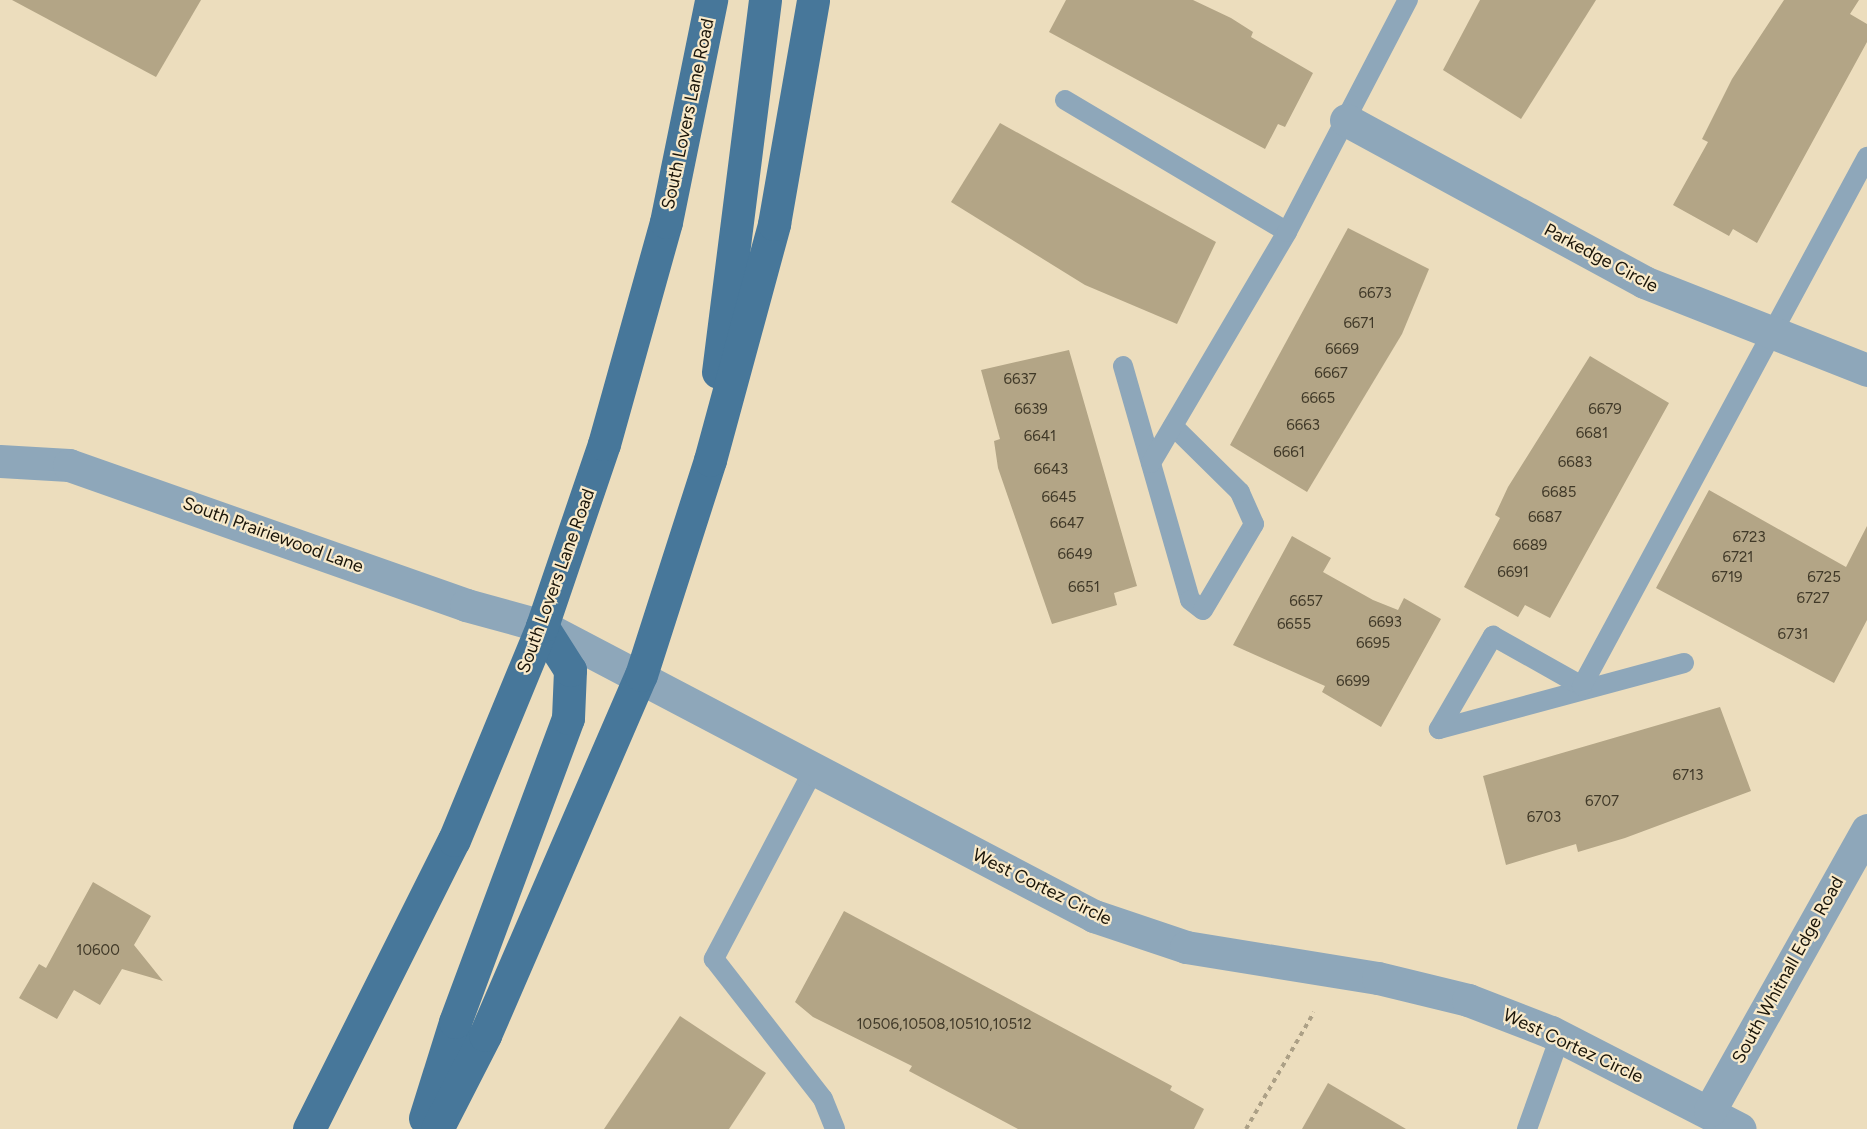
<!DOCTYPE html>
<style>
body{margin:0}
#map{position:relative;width:1867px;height:1129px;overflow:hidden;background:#ecddbd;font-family:Figtree,sans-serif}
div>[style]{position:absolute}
.building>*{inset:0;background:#b3a586}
.path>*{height:4px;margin-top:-2px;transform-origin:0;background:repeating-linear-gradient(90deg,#aca086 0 4.5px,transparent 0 9px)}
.service>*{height:20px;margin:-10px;padding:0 10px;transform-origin:10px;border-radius:10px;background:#8ea7ba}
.minor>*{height:33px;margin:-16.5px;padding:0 16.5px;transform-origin:16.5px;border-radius:16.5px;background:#8ea7ba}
.primary>*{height:33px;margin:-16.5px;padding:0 16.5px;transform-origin:16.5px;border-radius:16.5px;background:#47779a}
span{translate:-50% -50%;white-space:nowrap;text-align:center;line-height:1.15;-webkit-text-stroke:4.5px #f9eaca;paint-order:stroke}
.number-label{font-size:15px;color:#403928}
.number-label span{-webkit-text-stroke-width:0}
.street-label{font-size:18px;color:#1a1509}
</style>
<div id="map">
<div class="building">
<i style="clip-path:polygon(12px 0,201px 0,156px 77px)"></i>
<i style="clip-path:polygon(1066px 0,1193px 0,1231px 18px,1253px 32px,1251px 37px,1313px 73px,1285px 127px,1278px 124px,1265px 149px,1049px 32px)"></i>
<i style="clip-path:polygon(1480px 0,1596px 0,1521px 119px,1443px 70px)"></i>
<i style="clip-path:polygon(1784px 0,1859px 0,1850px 14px,1867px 24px,1867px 42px,1757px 243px,1733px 229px,1729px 236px,1673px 205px,1708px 142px,1702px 139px,1732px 79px)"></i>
<i style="clip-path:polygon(1000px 123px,1216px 242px,1177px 324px,1085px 285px,951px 202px)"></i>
<i style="clip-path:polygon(1348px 228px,1429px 269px,1402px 334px,1307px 492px,1230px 445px)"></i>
<i style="clip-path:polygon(1069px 350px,1137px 586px,1114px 593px,1117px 605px,1052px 624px,998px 468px,994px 441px,1000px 439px,981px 370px)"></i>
<i style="clip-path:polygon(1590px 356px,1669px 403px,1550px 618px,1525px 605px,1518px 617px,1464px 587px,1500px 518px,1495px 515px,1508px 487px)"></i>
<i style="clip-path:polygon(1709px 490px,1846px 567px,1867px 526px,1867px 620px,1834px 683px,1656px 588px)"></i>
<i style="clip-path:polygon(1292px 536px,1331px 558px,1323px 572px,1373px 600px,1398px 610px,1404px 598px,1441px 619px,1381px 727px,1322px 692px,1325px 686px,1233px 645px)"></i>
<i style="clip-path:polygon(1720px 707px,1751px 791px,1625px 838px,1578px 852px,1576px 844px,1506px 865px,1483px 776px)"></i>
<i style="clip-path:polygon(93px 882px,151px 916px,134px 945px,163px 981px,122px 969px,100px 1005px,74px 990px,57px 1019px,19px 998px,39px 964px,46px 968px)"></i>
<i style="clip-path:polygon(844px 911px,1172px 1086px,1170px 1090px,1204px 1109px,1194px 1129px,1018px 1129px,909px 1071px,912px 1066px,813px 1017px,795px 1002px)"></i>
<i style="clip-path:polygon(680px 1016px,766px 1073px,729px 1129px,604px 1129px)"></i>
<i style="clip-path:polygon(1328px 1083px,1406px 1129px,1302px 1129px)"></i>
</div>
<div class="path">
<i style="left:1246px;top:1129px;width:135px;rotate:-59.8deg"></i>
</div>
<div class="service">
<i style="left:1065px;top:100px;width:258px;rotate:30.7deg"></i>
<i style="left:1123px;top:366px;width:243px;rotate:74deg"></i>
<i style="left:1190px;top:600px;width:16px;rotate:38deg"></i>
<i style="left:1203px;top:610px;width:100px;rotate:-59.3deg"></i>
<i style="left:1254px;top:524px;width:35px;rotate:-114deg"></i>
<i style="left:1240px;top:492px;width:94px;rotate:-135.4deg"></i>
<i style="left:1151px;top:463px;width:268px;rotate:-59.5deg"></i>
<i style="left:1287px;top:232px;width:262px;rotate:-62.5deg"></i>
<i style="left:1684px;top:663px;width:254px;rotate:164.9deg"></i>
<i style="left:1439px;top:729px;width:108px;rotate:-59.9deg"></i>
<i style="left:1493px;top:636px;width:102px;rotate:29.3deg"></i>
<i style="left:1582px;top:686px;width:601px;rotate:-61.69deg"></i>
<i style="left:814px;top:769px;width:215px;rotate:117.8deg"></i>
<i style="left:714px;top:959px;width:177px;rotate:52.1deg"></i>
<i style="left:823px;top:1099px;width:32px;rotate:68deg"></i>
<i style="left:1527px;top:1129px;width:98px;rotate:-70.3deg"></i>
</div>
<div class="minor">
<i style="left:1346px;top:120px;width:339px;rotate:28.5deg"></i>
<i style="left:1644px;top:282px;width:240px;rotate:21.5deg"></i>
<i style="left:0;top:461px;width:69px;rotate:3.3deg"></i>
<i style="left:69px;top:465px;width:421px;rotate:19.4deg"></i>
<i style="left:466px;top:605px;width:79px;rotate:15.4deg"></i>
<i style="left:542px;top:626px;width:624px;rotate:27.72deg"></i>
<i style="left:1094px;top:916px;width:97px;rotate:18.6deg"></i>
<i style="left:1186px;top:947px;width:194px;rotate:9.2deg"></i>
<i style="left:1378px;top:978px;width:93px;rotate:13.7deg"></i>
<i style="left:1468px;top:1000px;width:89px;rotate:21.1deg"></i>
<i style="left:1551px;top:1032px;width:212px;rotate:27.2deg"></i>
<i style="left:1710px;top:1110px;width:321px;rotate:-60.7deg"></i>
</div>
<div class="primary">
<i style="left:718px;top:372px;width:375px;rotate:-82.8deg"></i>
<i style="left:425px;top:1118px;width:101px;rotate:-72.6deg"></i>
<i style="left:455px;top:1022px;width:324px;rotate:-69.6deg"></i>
<i style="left:568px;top:718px;width:48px;rotate:-87.6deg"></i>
<i style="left:570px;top:670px;width:52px;rotate:-122.5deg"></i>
<i style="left:309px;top:1129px;width:323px;rotate:-63.4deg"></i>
<i style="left:454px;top:840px;width:231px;rotate:-67.6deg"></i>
<i style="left:542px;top:626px;width:192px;rotate:-71.2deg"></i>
<i style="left:604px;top:444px;width:230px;rotate:-74.4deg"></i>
<i style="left:666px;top:222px;width:227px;rotate:-78.5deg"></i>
<i style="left:437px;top:1129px;width:106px;rotate:-62.9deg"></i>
<i style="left:485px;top:1035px;width:392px;rotate:-66.6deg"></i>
<i style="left:641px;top:675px;width:226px;rotate:-72.2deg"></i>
<i style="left:710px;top:460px;width:245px;rotate:-74.8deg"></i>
<i style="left:774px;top:224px;width:227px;rotate:-80.1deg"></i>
</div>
<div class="number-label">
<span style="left:1375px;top:294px">6673</span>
<span style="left:1359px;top:324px">6671</span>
<span style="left:1342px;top:350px">6669</span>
<span style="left:1331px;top:374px">6667</span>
<span style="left:1020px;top:380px">6637</span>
<span style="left:1318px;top:399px">6665</span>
<span style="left:1031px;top:410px">6639</span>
<span style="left:1605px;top:410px">6679</span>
<span style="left:1303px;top:426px">6663</span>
<span style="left:1592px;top:434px">6681</span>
<span style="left:1040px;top:437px">6641</span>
<span style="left:1289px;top:453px">6661</span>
<span style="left:1575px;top:463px">6683</span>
<span style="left:1051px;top:470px">6643</span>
<span style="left:1559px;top:493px">6685</span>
<span style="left:1059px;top:498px">6645</span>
<span style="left:1545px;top:518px">6687</span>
<span style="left:1067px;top:524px">6647</span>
<span style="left:1749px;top:538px">6723</span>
<span style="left:1530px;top:546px">6689</span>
<span style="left:1075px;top:555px">6649</span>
<span style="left:1738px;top:558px">6721</span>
<span style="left:1513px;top:573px">6691</span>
<span style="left:1727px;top:578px">6719</span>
<span style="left:1824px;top:578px">6725</span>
<span style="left:1084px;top:588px">6651</span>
<span style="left:1813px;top:599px">6727</span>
<span style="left:1306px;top:602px">6657</span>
<span style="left:1385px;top:623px">6693</span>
<span style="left:1294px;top:625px">6655</span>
<span style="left:1793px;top:635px">6731</span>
<span style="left:1373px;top:644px">6695</span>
<span style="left:1353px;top:682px">6699</span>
<span style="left:1688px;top:776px">6713</span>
<span style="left:1602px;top:802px">6707</span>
<span style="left:1544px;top:818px">6703</span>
<span style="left:98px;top:951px">10600</span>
<span style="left:944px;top:1025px">10506,10508,10510,10512</span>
</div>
<div class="street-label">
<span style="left:688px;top:114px;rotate:-78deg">South Lovers Lane Road</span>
<span style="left:1601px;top:258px;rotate:28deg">Parkedge Circle</span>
<span style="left:273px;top:535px;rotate:20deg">South Prairiewood Lane</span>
<span style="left:556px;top:581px;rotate:-70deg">South Lovers Lane Road</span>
<span style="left:1042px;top:887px;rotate:26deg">West Cortez Circle</span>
<span style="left:1788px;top:970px;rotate:-61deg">South Whitnall Edge Road</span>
<span style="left:1573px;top:1046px;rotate:25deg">West Cortez Circle</span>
</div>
</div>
